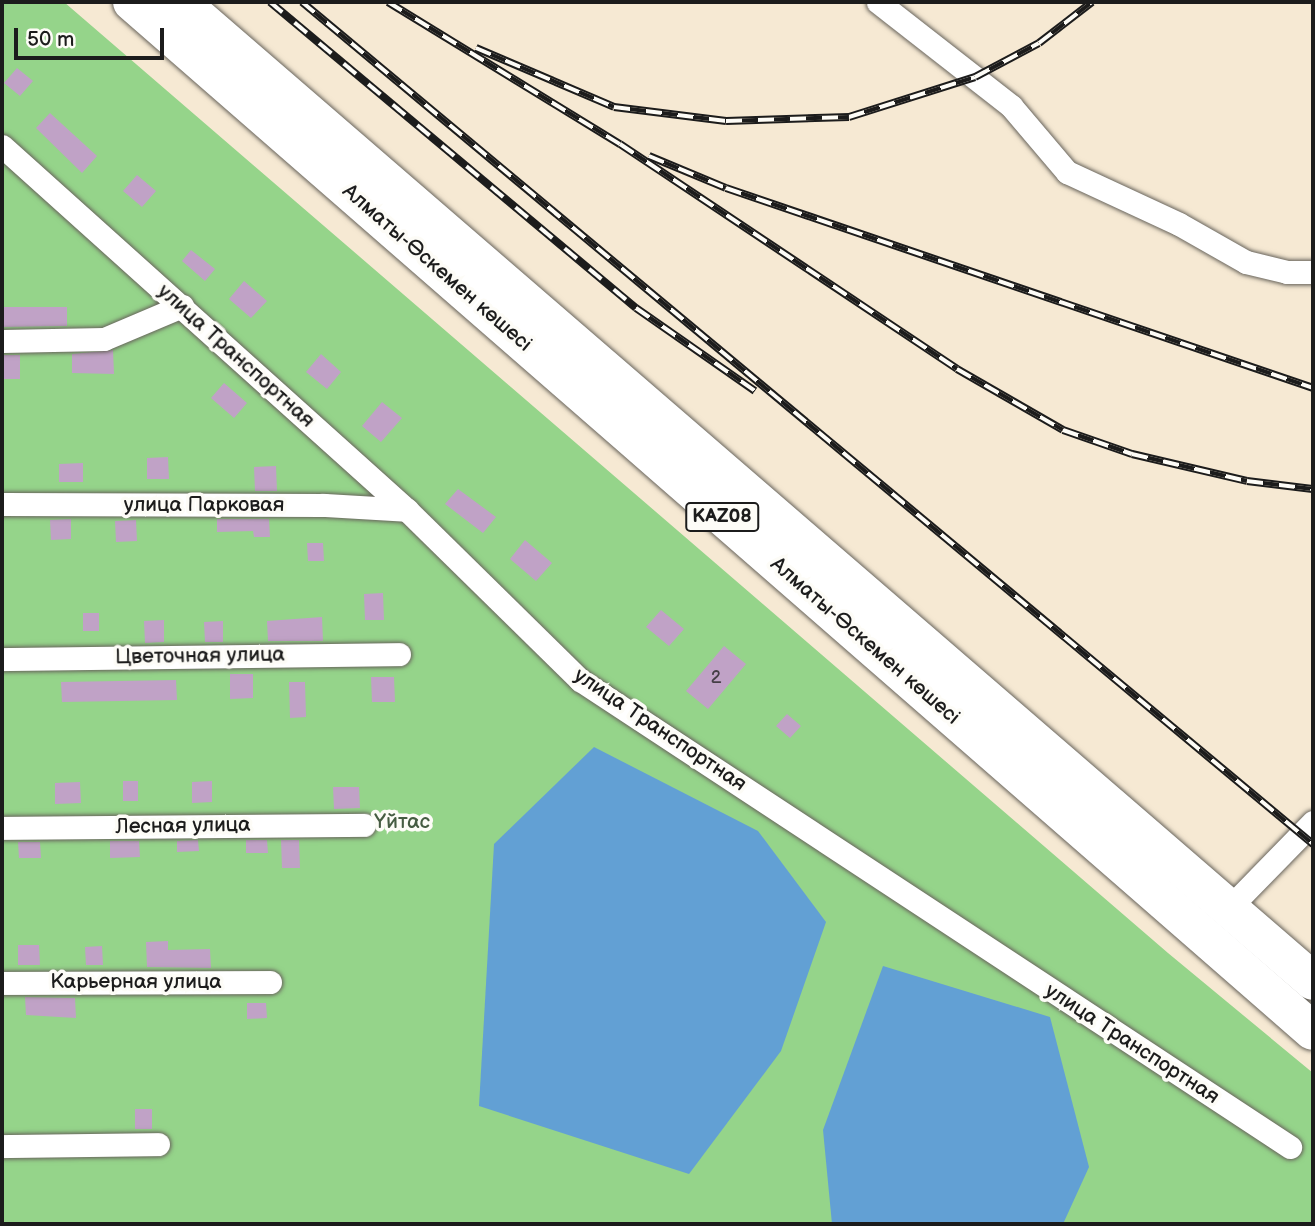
<!DOCTYPE html>
<meta charset="utf-8">
<style>
body{margin:0}
#map{position:relative;width:1315px;height:1226px;overflow:hidden;background:#f6e9d3;font-family:"Balsamiq Sans",sans-serif}
div>[style]{position:absolute}
.green>*{inset:0;background:#95d48a}
.water>*{inset:0;background:#62a0d4}
.building>*{inset:0;background:#c0a2c6}
.roads{filter:drop-shadow(0 0 2px #68645c) drop-shadow(0 0 2px #68645c)}
.street>*{height:23px;margin:-11.5px;padding:0 11.5px;transform-origin:11.5px;border-radius:11.5px;background:#fff}
.highway>*{height:38px;margin:-19px;padding:0 19px;transform-origin:19px;border-radius:19px;background:#fff}
.rail>*{height:8px;margin-top:-4px;transform-origin:0;background:repeating-linear-gradient(90deg,#fdfcf7 0 16px,#1c1c1c 0 32px);box-sizing:border-box;border-block:2px solid #1c1c1c}
span{translate:-50% -50%;white-space:nowrap;text-align:center;line-height:1.15;-webkit-text-stroke:7px #fdfcf7;paint-order:stroke}
.number-label{font-size:18px;color:#453e46}
.number-label span{-webkit-text-stroke-width:0}
.shield-label span{padding:2px 5px;background:#fdfcf7;border:2px solid;border-radius:5px;-webkit-text-stroke-width:0}
.shield-label{font-size:19px;color:#1c1c1c;font-weight:700}
.street-label{font-size:21px;color:#1c1c1c}
.park-label{font-size:21px;color:#465c42}
.frame{position:absolute;inset:0;border:4px solid #1c1c1c;pointer-events:none}
.scale{position:absolute;left:14px;top:28px;width:150px;height:32px;box-sizing:border-box;border:4px solid #1c1c1c;border-top:0;padding-left:9px;font-size:21px;line-height:24px;white-space:nowrap;color:#1c1c1c;-webkit-text-stroke:5px #fdfcf7;paint-order:stroke}
</style>
<div id="map">
<div class="green">
<i style="clip-path:polygon(2px 2px,64px 2px,1168px 953px,1313px 1073px,1313px 1224px,2px 1224px)"></i>
</div>
<div class="water">
<i style="clip-path:polygon(594px 747px,758px 831px,826px 922px,781px 1051px,689px 1174px,479px 1106px,494px 844px)"></i>
<i style="clip-path:polygon(883px 966px,1050px 1017px,1089px 1167px,1063px 1224px,832px 1224px,823px 1130px)"></i>
</div>
<div class="building">
<i style="clip-path:polygon(17px 68px,33px 81px,20px 96px,4px 83px)"></i>
<i style="clip-path:polygon(50px 113px,97px 156px,82px 173px,36px 128px)"></i>
<i style="clip-path:polygon(137px 175px,156px 191px,142px 207px,123px 191px)"></i>
<i style="clip-path:polygon(191px 250px,215px 269px,205px 281px,182px 261px)"></i>
<i style="clip-path:polygon(244px 281px,267px 301px,251px 318px,229px 299px)"></i>
<i style="clip-path:polygon(2px 307px,67px 307px,67px 326px,2px 327px)"></i>
<i style="clip-path:polygon(113px 350px,114px 374px,72px 373px,72px 354px)"></i>
<i style="clip-path:polygon(321px 354px,341px 372px,327px 389px,306px 372px)"></i>
<i style="clip-path:polygon(2px 355px,20px 355px,20px 379px,2px 379px)"></i>
<i style="clip-path:polygon(224px 383px,247px 403px,234px 418px,211px 398px)"></i>
<i style="clip-path:polygon(382px 402px,402px 418px,381px 442px,362px 426px)"></i>
<i style="clip-path:polygon(168px 457px,169px 479px,147px 479px,147px 458px)"></i>
<i style="clip-path:polygon(83px 463px,83px 482px,59px 482px,59px 464px)"></i>
<i style="clip-path:polygon(276px 466px,277px 491px,255px 491px,254px 467px)"></i>
<i style="clip-path:polygon(458px 489px,496px 517px,483px 533px,445px 504px)"></i>
<i style="clip-path:polygon(71px 519px,71px 539px,51px 540px,50px 520px)"></i>
<i style="clip-path:polygon(217px 519px,269px 519px,270px 537px,254px 537px,253px 531px,217px 532px)"></i>
<i style="clip-path:polygon(136px 520px,137px 541px,116px 542px,115px 521px)"></i>
<i style="clip-path:polygon(525px 540px,552px 563px,536px 581px,510px 559px)"></i>
<i style="clip-path:polygon(307px 543px,323px 543px,324px 561px,308px 561px)"></i>
<i style="clip-path:polygon(383px 593px,384px 620px,365px 620px,364px 594px)"></i>
<i style="clip-path:polygon(661px 610px,684px 629px,669px 646px,646px 627px)"></i>
<i style="clip-path:polygon(83px 613px,99px 613px,99px 631px,83px 631px)"></i>
<i style="clip-path:polygon(322px 617px,323px 641px,268px 641px,267px 621px)"></i>
<i style="clip-path:polygon(164px 620px,164px 642px,145px 643px,144px 621px)"></i>
<i style="clip-path:polygon(223px 621px,223px 642px,205px 642px,204px 622px)"></i>
<i style="clip-path:polygon(724px 646px,746px 664px,708px 709px,686px 691px)"></i>
<i style="clip-path:polygon(230px 674px,253px 674px,253px 698px,230px 699px)"></i>
<i style="clip-path:polygon(371px 677px,394px 677px,395px 702px,372px 702px)"></i>
<i style="clip-path:polygon(176px 680px,177px 700px,62px 702px,61px 682px)"></i>
<i style="clip-path:polygon(289px 682px,305px 682px,306px 717px,290px 718px)"></i>
<i style="clip-path:polygon(787px 714px,801px 726px,790px 738px,776px 726px)"></i>
<i style="clip-path:polygon(123px 781px,138px 781px,138px 801px,123px 801px)"></i>
<i style="clip-path:polygon(212px 781px,212px 802px,192px 803px,192px 782px)"></i>
<i style="clip-path:polygon(80px 782px,81px 803px,55px 804px,55px 783px)"></i>
<i style="clip-path:polygon(333px 787px,359px 787px,360px 808px,334px 809px)"></i>
<i style="clip-path:polygon(198px 840px,199px 851px,177px 852px,177px 841px)"></i>
<i style="clip-path:polygon(246px 840px,267px 840px,268px 853px,246px 853px)"></i>
<i style="clip-path:polygon(281px 840px,299px 840px,300px 868px,282px 868px)"></i>
<i style="clip-path:polygon(110px 841px,139px 841px,140px 857px,110px 858px)"></i>
<i style="clip-path:polygon(18px 842px,40px 842px,41px 858px,19px 858px)"></i>
<i style="clip-path:polygon(168px 941px,168px 950px,210px 949px,211px 968px,147px 967px,146px 942px)"></i>
<i style="clip-path:polygon(18px 945px,39px 945px,40px 965px,18px 965px)"></i>
<i style="clip-path:polygon(102px 946px,103px 965px,86px 965px,85px 947px)"></i>
<i style="clip-path:polygon(25px 997px,75px 998px,76px 1018px,26px 1015px)"></i>
<i style="clip-path:polygon(247px 1003px,266px 1003px,267px 1018px,247px 1019px)"></i>
<i style="clip-path:polygon(135px 1109px,152px 1109px,152px 1129px,135px 1129px)"></i>
</div>
<div class="roads">
<div class="street">
<i style="left:878px;top:2px;width:169px;rotate:38deg"></i>
<i style="left:1011px;top:106px;width:87px;rotate:49.7deg"></i>
<i style="left:1067px;top:172px;width:123px;rotate:24.9deg"></i>
<i style="left:1179px;top:224px;width:77px;rotate:29.6deg"></i>
<i style="left:1246px;top:262px;width:42px;rotate:13.7deg"></i>
<i style="left:1287px;top:272px;width:26px"></i>
<i style="left:2px;top:146px;width:545px;rotate:41.95deg"></i>
<i style="left:407px;top:510px;width:243px;rotate:44.5deg"></i>
<i style="left:580px;top:680px;width:850px;rotate:33.33deg"></i>
<i style="left:2px;top:341px;width:102px;rotate:-1.1deg"></i>
<i style="left:104px;top:339px;width:85px;rotate:-22.9deg"></i>
<i style="left:2px;top:504px;width:322px;rotate:0.2deg"></i>
<i style="left:324px;top:505px;width:83px;rotate:3.4deg"></i>
<i style="left:2px;top:659px;width:397px;rotate:-0.7deg"></i>
<i style="left:2px;top:828px;width:362px;rotate:-0.5deg"></i>
<i style="left:1229px;top:908px;width:120px;rotate:-45.7deg"></i>
<i style="left:2px;top:983px;width:268px;rotate:-0.2deg"></i>
<i style="left:2px;top:1146px;width:156px;rotate:-0.7deg"></i>
</div>
<div class="highway">
<i style="left:132px;top:2px;width:1566px;rotate:41.07deg"></i>
<i style="left:180px;top:2px;width:1497px;rotate:40.83deg"></i>
</div>
</div>
<div class="rail">
<i style="left:270px;top:2px;width:477px;rotate:39.9deg"></i>
<i style="left:636px;top:308px;width:145px;rotate:34.9deg"></i>
<i style="left:302px;top:2px;width:1316px;rotate:39.79deg"></i>
<i style="left:388px;top:2px;width:272px;rotate:31.5deg"></i>
<i style="left:620px;top:144px;width:405px;rotate:33.7deg"></i>
<i style="left:957px;top:369px;width:122px;rotate:29.9deg"></i>
<i style="left:1063px;top:430px;width:73px;rotate:19.2deg"></i>
<i style="left:1132px;top:454px;width:118px;rotate:13.2deg"></i>
<i style="left:1247px;top:481px;width:66px;rotate:6.9deg"></i>
<i style="left:476px;top:48px;width:150px;rotate:23.1deg"></i>
<i style="left:614px;top:107px;width:113px;rotate:7.1deg"></i>
<i style="left:726px;top:121px;width:123px;rotate:-1.9deg"></i>
<i style="left:849px;top:117px;width:132px;rotate:-17.6deg"></i>
<i style="left:975px;top:77px;width:72px;rotate:-28deg"></i>
<i style="left:1039px;top:43px;width:67px;rotate:-37.7deg"></i>
<i style="left:649px;top:156px;width:83px;rotate:22.6deg"></i>
<i style="left:726px;top:188px;width:620px;rotate:18.81deg"></i>
</div>
<div class="number-label">
<span style="left:716px;top:678px">2</span>
</div>
<div class="shield-label">
<span style="left:722px;top:517px">KAZ08</span>
</div>
<div class="street-label">
<span style="left:437px;top:268px;rotate:41deg">Алматы-Өскемен көшесі</span>
<span style="left:236px;top:356px;rotate:42deg">улица Транспортная</span>
<span style="left:204px;top:505px">улица Парковая</span>
<span style="left:865px;top:641px;rotate:41deg">Алматы-Өскемен көшесі</span>
<span style="left:200px;top:656px;rotate:-1deg">Цветочная улица</span>
<span style="left:660px;top:730px;rotate:34deg">улица Транспортная</span>
<span style="left:183px;top:826px;rotate:-1deg">Лесная улица</span>
<span style="left:136px;top:982px">Карьерная улица</span>
<span style="left:1132px;top:1044px;rotate:33deg">улица Транспортная</span>
</div>
<div class="park-label">
<span style="left:402px;top:822px">Үйтас</span>
</div>
<div class="frame"></div>
<div class="scale">50 m</div>
</div>
